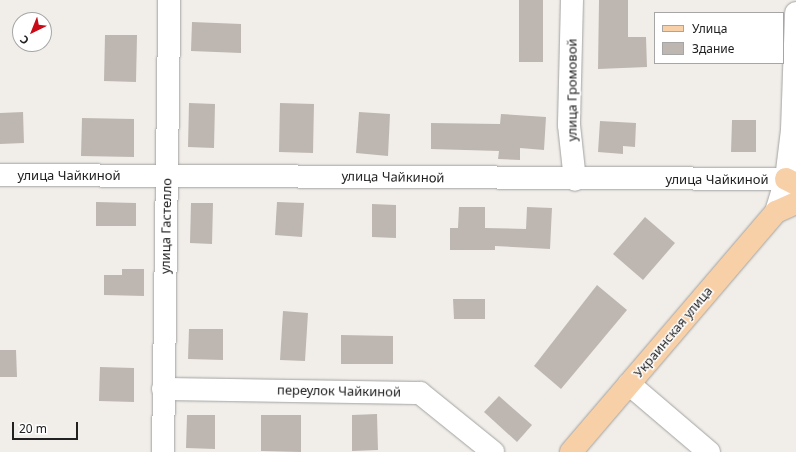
<!DOCTYPE html>
<meta charset="utf-8">
<style>
body{margin:0}
#map{position:relative;width:796px;height:452px;overflow:hidden;background:#f1eee9;font-family:"Noto Sans",sans-serif}
div>[style]{position:absolute}
.building>*{inset:0;background:#beb7b1}
.roads{filter:drop-shadow(0 0 1px #a2a2a2) drop-shadow(0 0 1px #a2a2a2)}
.minor>*{height:22px;margin:-11px;padding:0 11px;transform-origin:11px;border-radius:11px;background:#fff}
.major>*{height:22px;margin:-11px;padding:0 11px;transform-origin:11px;border-radius:11px;background:#f7d0a8}
span{translate:-50% -50%;white-space:nowrap;text-align:center;line-height:1.15;-webkit-text-stroke:3px #fff;paint-order:stroke}
.street-label{font-size:13px;color:#212121}
.legend{position:absolute;left:654px;top:12px;width:130px;height:52px;box-sizing:border-box;background:#fff;border:1px solid #a6a6a6;margin:0;padding:5px 7px;list-style:none;font-size:12px;color:#212121}
.legend li{display:flex;align-items:center;gap:8px;height:20px}
.legend b{width:20px;border:1px solid #a6a6a6}
.north{position:absolute;left:12px;top:12px;width:40px;height:40px;box-sizing:border-box;background:#fff;border:1px solid #a6a6a6;border-radius:50%;rotate:223deg;font-size:11px;font-weight:700;line-height:16px;text-align:center;color:#212121}
.north::after{content:'';display:block;margin:auto;width:14px;height:18px;background:#c80b17;clip-path:polygon(50% 0,100% 100%,50% 72%,0 100%)}
.scale{position:absolute;left:12px;top:422px;width:66px;height:18px;box-sizing:border-box;border:2px solid #212121;border-top:0;padding-left:5px;font-size:12px;line-height:14px;white-space:nowrap;color:#212121;-webkit-text-stroke:3px #fff;paint-order:stroke}
</style>
<div id="map">
<div class="building">
<i style="clip-path:polygon(519px 0,543px 0,543px 62px,519px 62px)"></i>
<i style="clip-path:polygon(599px 0,628px 0,628px 37px,646px 37px,647px 67px,598px 69px)"></i>
<i style="clip-path:polygon(192px 22px,241px 24px,241px 53px,191px 51px)"></i>
<i style="clip-path:polygon(105px 35px,137px 35px,136px 82px,104px 81px)"></i>
<i style="clip-path:polygon(189px 103px,215px 104px,214px 148px,188px 147px)"></i>
<i style="clip-path:polygon(280px 103px,314px 104px,313px 153px,279px 152px)"></i>
<i style="clip-path:polygon(23px 112px,24px 143px,0 144px,0 113px)"></i>
<i style="clip-path:polygon(359px 112px,390px 114px,388px 156px,356px 153px)"></i>
<i style="clip-path:polygon(501px 114px,546px 117px,544px 150px,520px 148px,520px 160px,498px 159px,499px 151px,431px 149px,431px 123px,500px 124px)"></i>
<i style="clip-path:polygon(82px 118px,134px 119px,134px 157px,81px 156px)"></i>
<i style="clip-path:polygon(732px 120px,756px 120px,756px 152px,731px 152px)"></i>
<i style="clip-path:polygon(600px 121px,636px 123px,635px 147px,623px 146px,623px 154px,598px 152px)"></i>
<i style="clip-path:polygon(96px 202px,136px 203px,136px 226px,96px 226px)"></i>
<i style="clip-path:polygon(277px 202px,304px 203px,302px 237px,275px 235px)"></i>
<i style="clip-path:polygon(191px 203px,213px 203px,212px 244px,190px 243px)"></i>
<i style="clip-path:polygon(372px 204px,396px 205px,396px 238px,372px 237px)"></i>
<i style="clip-path:polygon(459px 207px,485px 207px,485px 228px,526px 229px,527px 207px,552px 208px,550px 249px,495px 246px,495px 250px,450px 250px,450px 228px,458px 228px)"></i>
<i style="clip-path:polygon(645px 217px,675px 243px,643px 280px,613px 254px)"></i>
<i style="clip-path:polygon(122px 269px,144px 269px,144px 296px,104px 295px,104px 275px,122px 275px)"></i>
<i style="clip-path:polygon(597px 285px,627px 310px,561px 389px,534px 366px)"></i>
<i style="clip-path:polygon(453px 299px,485px 299px,485px 319px,454px 319px)"></i>
<i style="clip-path:polygon(283px 311px,308px 313px,305px 361px,280px 360px)"></i>
<i style="clip-path:polygon(189px 329px,223px 329px,223px 360px,188px 359px)"></i>
<i style="clip-path:polygon(341px 335px,393px 336px,393px 364px,341px 364px)"></i>
<i style="clip-path:polygon(0 350px,16px 350px,17px 377px,0 377px)"></i>
<i style="clip-path:polygon(100px 367px,134px 368px,134px 402px,99px 401px)"></i>
<i style="clip-path:polygon(499px 396px,532px 425px,517px 442px,484px 412px)"></i>
<i style="clip-path:polygon(377px 414px,378px 450px,352px 451px,352px 415px)"></i>
<i style="clip-path:polygon(187px 415px,215px 415px,215px 449px,186px 448px)"></i>
<i style="clip-path:polygon(261px 415px,301px 415px,301px 452px,261px 451px)"></i>
</div>
<div class="roads">
<div class="minor">
<i style="left:572px;top:0;width:125px;rotate:91.4deg"></i>
<i style="left:569px;top:125px;width:55px;rotate:83.8deg"></i>
<i style="left:0;top:175px;width:786px;rotate:0.29deg"></i>
<i style="left:776px;top:212px;width:34px;rotate:-73deg"></i>
<i style="left:786px;top:179px;width:49px;rotate:-83deg"></i>
<i style="left:792px;top:130px;width:117px;rotate:-88deg"></i>
<i style="left:629px;top:384px;width:105px;rotate:40.4deg"></i>
<i style="left:163px;top:389px;width:257px;rotate:0.9deg"></i>
<i style="left:420px;top:393px;width:94px;rotate:38.9deg"></i>
<i style="left:163px;top:452px;width:452px;rotate:-89.2deg"></i>
</div>
<div class="major">
<i style="left:786px;top:179px;width:11px;rotate:27deg"></i>
<i style="left:571px;top:452px;width:316px;rotate:-49.5deg"></i>
<i style="left:776px;top:212px;width:22px;rotate:-24deg"></i>
</div>
</div>
<div class="street-label">
<span style="left:572px;top:90px;rotate:-90deg">улица Громовой</span>
<span style="left:69px;top:175px">улица Чайкиной</span>
<span style="left:393px;top:177px;rotate:1deg">улица Чайкиной</span>
<span style="left:717px;top:179px">улица Чайкиной</span>
<span style="left:166px;top:226px;rotate:-89deg">улица Гастелло</span>
<span style="left:673px;top:332px;rotate:-50deg">Украинская улица</span>
<span style="left:339px;top:391px;rotate:1deg">переулок Чайкиной</span>
</div>
<ul class="legend">
<li><b style="height:5px;background:#f7d0a8"></b>Улица</li>
<li><b style="height:11px;background:#beb7b1"></b>Здание</li>
</ul>
<div class="north">С</div>
<div class="scale">20 m</div>
</div>
